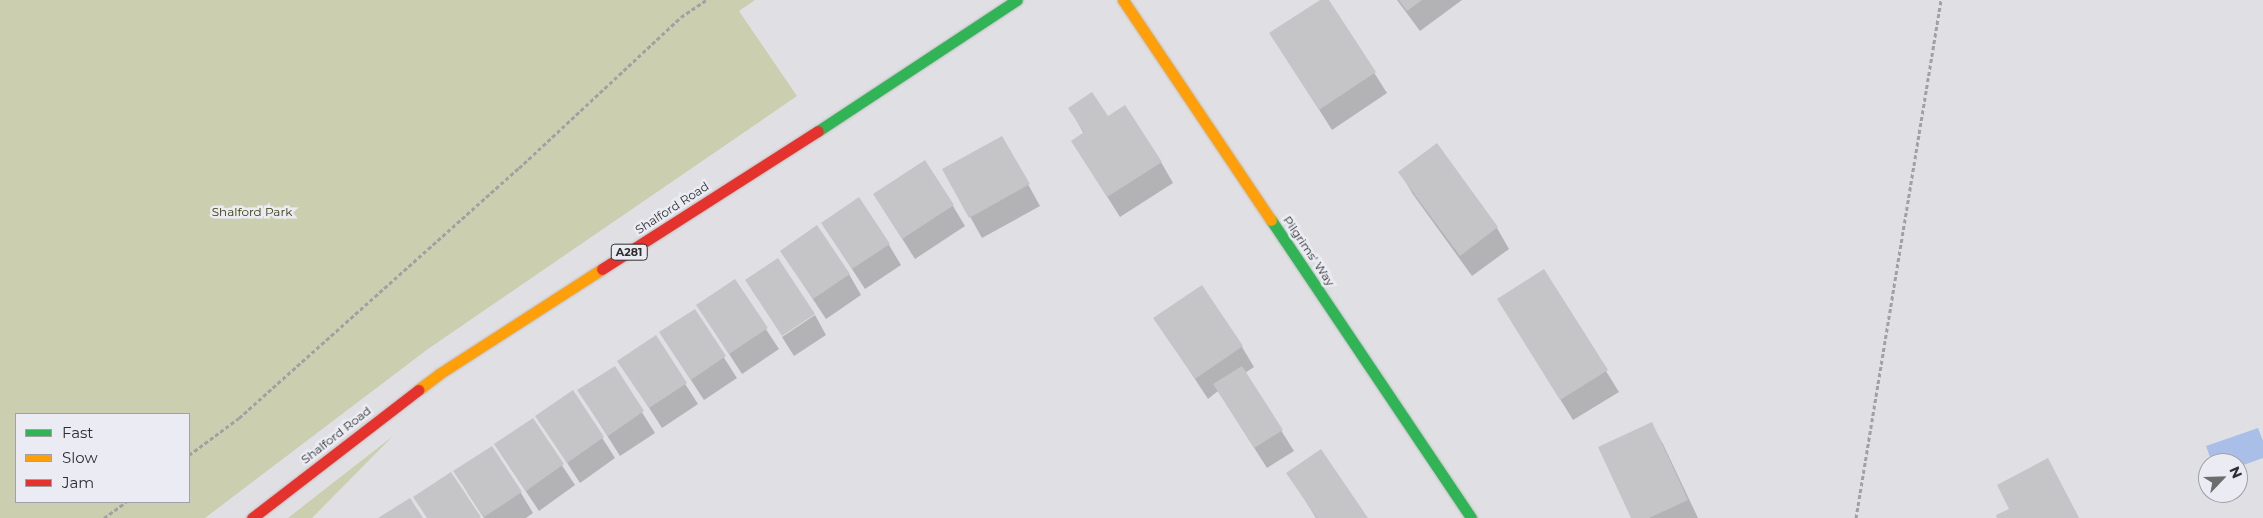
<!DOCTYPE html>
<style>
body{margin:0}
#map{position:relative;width:2263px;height:518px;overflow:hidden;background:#e0e0e4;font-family:Montserrat,sans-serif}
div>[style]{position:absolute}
.green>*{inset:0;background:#ccceb0}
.water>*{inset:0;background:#a9bfe8}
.shadow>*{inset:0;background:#0003}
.building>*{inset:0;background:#c5c5c8}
.path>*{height:3px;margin-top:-1.5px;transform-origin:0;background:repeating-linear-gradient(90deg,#a1a1a3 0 4px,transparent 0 6.5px)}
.roads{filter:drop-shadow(0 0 1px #bdbdc0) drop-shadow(0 0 1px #bdbdc0)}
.fast>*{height:11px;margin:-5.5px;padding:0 5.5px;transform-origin:5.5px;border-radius:5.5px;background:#30b455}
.slow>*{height:11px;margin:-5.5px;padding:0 5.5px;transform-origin:5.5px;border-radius:5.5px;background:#ff9f0a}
.jam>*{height:11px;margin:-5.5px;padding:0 5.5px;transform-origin:5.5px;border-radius:5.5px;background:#e5322d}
span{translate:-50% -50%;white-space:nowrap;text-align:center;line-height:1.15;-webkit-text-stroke:5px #ebecf3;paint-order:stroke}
.shield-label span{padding:1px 4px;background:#ebecf3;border:1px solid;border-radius:4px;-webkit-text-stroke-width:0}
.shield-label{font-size:11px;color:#2f2f32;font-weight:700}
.street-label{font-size:12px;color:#2f2f32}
.park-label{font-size:12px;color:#393b04}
.legend{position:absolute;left:15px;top:413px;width:175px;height:90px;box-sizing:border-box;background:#ebecf3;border:1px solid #a0a0a6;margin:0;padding:6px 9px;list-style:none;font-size:15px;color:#2f2f32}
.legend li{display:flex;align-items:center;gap:10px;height:25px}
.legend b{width:25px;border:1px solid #a0a0a6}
.north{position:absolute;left:2198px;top:453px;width:50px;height:50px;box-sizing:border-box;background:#ebecf3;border:1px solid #a0a0a6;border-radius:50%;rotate:66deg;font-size:14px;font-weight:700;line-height:20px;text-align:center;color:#2f2f32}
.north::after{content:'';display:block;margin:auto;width:18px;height:22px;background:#6d6d70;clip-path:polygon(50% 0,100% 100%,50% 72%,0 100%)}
</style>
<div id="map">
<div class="green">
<i style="clip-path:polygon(evenodd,0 0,755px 0,739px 11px,797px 96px,428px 349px,205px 518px,0 518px,0 0,189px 414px,189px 502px,16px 502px,16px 414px,189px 414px)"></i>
<i style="clip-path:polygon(393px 436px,312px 518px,288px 518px)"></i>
</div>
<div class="water">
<i style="clip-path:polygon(2258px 428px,2263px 441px,2263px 458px,2238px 467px,2238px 463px,2212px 463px,2206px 446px)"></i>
</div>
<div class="shadow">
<i style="clip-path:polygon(1322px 0,1328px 0,1387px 93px,1332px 130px,1271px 34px)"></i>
<i style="clip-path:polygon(1397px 0,1462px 0,1420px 31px)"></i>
<i style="clip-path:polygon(1070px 109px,1108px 118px,1161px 162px,1173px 183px,1120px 217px,1072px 141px,1084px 134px)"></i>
<i style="clip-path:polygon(1002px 137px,1040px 206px,982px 238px,944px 170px)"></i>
<i style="clip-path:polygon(1437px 145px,1497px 228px,1509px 249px,1472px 276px,1412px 193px,1400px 172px)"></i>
<i style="clip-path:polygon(874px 194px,953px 206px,965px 226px,915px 259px)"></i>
<i style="clip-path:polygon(822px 223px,889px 245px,901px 265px,865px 289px)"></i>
<i style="clip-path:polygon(781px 251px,849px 274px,861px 295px,826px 319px)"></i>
<i style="clip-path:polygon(1544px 271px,1619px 392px,1573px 420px,1511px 320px)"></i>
<i style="clip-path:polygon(734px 281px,779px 349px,742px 374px,698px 306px)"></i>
<i style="clip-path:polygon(694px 311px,737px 378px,704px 400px,660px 333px)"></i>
<i style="clip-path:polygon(815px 315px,826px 335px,794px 356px,782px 337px)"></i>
<i style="clip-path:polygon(1155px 318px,1242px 347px,1254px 367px,1245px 373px,1294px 451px,1267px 468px,1218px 391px,1208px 399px)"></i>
<i style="clip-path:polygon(655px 337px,698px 404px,662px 428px,619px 361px)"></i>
<i style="clip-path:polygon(614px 368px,655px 433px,620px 456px,579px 391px)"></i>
<i style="clip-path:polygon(573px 392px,615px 458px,580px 483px,537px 416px)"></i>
<i style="clip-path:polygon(532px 420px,575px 485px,539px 511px,495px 445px)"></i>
<i style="clip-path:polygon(1651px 424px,1663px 444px,1698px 518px,1632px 518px)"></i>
<i style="clip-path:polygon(2048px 460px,2079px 518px,1998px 518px,2011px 510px)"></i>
<i style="clip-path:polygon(1288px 473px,1366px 518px,1316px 518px)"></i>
<i style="clip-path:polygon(467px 492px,521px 493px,533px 513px,526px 518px,484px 518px)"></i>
</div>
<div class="building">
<i style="clip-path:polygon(1320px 0,1329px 0,1376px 72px,1319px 110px,1269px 33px)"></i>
<i style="clip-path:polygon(1399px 0,1422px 0,1407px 11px)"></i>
<i style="clip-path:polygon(1092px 92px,1108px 116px,1125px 105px,1162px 162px,1107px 197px,1071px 141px,1084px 132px,1068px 108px)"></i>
<i style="clip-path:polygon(1002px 136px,1030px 184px,969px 218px,942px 169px)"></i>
<i style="clip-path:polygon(1437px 143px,1498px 227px,1460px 256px,1398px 172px)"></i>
<i style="clip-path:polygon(925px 160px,954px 205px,902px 239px,873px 194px)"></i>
<i style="clip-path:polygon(859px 197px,890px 244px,852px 269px,821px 223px)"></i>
<i style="clip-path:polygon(817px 225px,850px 274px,813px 299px,780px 251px)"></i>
<i style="clip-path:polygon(778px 258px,815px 314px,782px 336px,745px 280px)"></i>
<i style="clip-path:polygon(1544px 269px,1608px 370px,1560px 400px,1497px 299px)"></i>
<i style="clip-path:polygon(735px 279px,768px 328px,729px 354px,696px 305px)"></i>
<i style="clip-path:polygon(1202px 285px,1243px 346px,1195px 379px,1153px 318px)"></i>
<i style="clip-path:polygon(695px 309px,726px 356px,691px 380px,659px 332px)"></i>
<i style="clip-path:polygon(656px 335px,687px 383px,649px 408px,617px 361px)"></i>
<i style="clip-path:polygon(615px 366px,644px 411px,608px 436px,577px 390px)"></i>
<i style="clip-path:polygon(1242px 366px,1283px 430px,1254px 448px,1213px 384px)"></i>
<i style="clip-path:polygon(573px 390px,604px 437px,567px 463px,535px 416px)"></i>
<i style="clip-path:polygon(533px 418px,564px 464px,526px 491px,494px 444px)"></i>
<i style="clip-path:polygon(1652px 422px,1688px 500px,1649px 518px,1631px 518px,1598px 447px)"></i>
<i style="clip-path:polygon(492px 446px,522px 492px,484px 517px,453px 471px)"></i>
<i style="clip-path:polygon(1321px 449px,1368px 518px,1317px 518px,1286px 473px)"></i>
<i style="clip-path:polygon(2048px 458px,2079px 518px,1997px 518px,1996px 515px,2009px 509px,1997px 485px)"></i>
<i style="clip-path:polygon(451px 472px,481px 517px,479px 518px,427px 518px,413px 497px)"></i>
<i style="clip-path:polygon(410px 498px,423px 518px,378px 518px)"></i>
</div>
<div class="path">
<i style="left:189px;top:455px;width:62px;rotate:-36.5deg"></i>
<i style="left:239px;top:418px;width:375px;rotate:-41.8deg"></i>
<i style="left:519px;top:168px;width:221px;rotate:-43deg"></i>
<i style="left:681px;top:17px;width:30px;rotate:-34deg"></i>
<i style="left:104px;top:518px;width:27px;rotate:-36deg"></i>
<i style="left:1856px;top:518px;width:525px;rotate:-80.68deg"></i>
</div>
<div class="roads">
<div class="fast">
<i style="left:818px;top:131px;width:238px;rotate:-33.4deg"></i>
<i style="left:1271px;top:220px;width:359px;rotate:56.1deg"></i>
</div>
<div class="slow">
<i style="left:1123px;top:0;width:265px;rotate:56.1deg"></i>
<i style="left:418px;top:390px;width:26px;rotate:-37deg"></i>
<i style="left:439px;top:374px;width:194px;rotate:-32.8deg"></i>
</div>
<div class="jam">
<i style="left:602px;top:269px;width:256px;rotate:-32.6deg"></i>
<i style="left:252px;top:518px;width:210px;rotate:-37.6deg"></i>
</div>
</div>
<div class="shield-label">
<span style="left:629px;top:252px">A281</span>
</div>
<div class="street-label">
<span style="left:672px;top:208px;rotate:-33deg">Shalford Road</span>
<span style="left:1309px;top:251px;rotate:56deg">Pilgrims' Way</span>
<span style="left:336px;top:435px;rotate:-38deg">Shalford Road</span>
</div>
<div class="park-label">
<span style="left:252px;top:212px">Shalford Park</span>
</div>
<ul class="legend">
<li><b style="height:6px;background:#30b455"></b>Fast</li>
<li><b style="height:6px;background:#ff9f0a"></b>Slow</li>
<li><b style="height:6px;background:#e5322d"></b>Jam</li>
</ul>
<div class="north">N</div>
</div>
